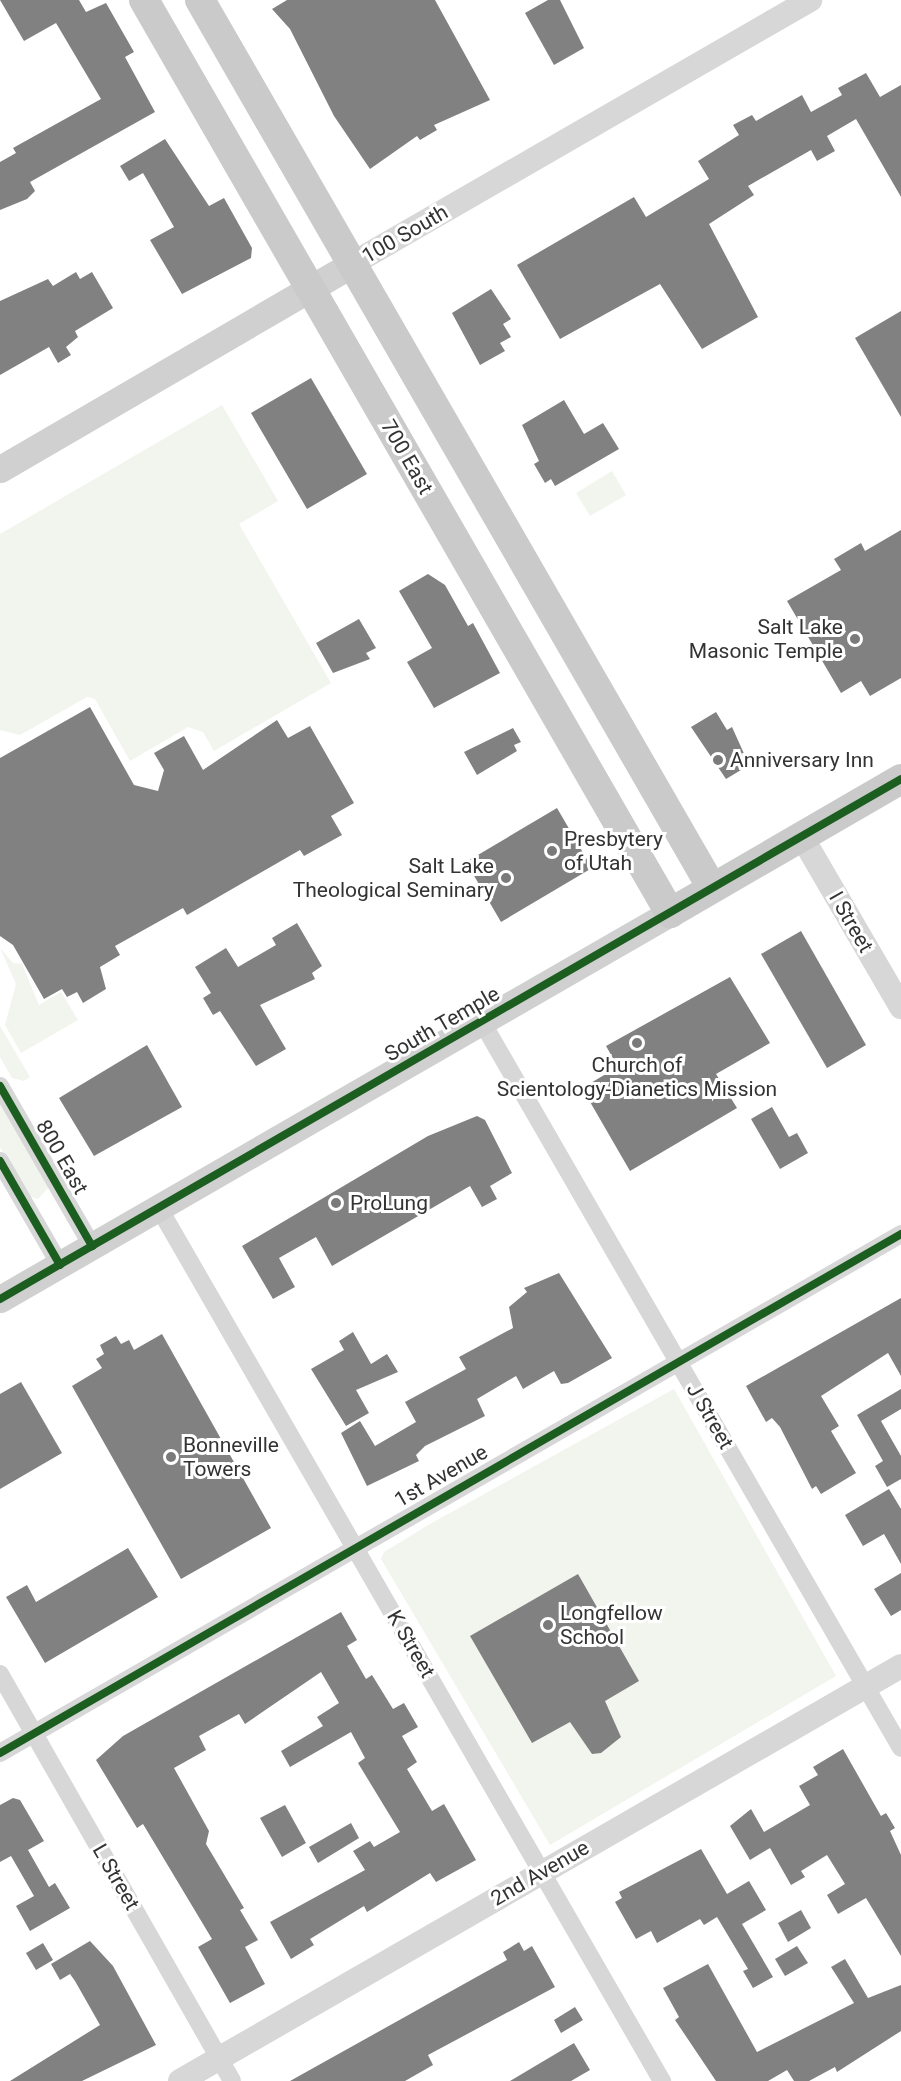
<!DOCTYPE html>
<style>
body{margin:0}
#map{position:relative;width:901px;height:2081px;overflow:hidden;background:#fff;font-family:Roboto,sans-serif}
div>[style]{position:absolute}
.green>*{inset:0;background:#f1f5ed}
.building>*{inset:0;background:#818181}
.minor>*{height:18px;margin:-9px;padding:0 9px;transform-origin:9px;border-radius:9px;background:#d7d7d7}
.tertiary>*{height:24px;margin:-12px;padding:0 12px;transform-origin:12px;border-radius:12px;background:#d7d7d7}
.secondary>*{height:27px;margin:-13.5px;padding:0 13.5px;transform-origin:13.5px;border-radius:13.5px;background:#d0d0d0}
.primary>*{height:30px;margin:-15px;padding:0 15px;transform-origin:15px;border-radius:15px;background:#cacaca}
.cycleway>*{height:8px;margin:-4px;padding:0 4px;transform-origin:4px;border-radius:4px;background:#1b5e20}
.dots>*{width:16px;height:16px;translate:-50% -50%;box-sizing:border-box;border:3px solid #fff;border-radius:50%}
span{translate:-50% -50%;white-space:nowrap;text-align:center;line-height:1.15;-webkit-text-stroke:6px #fff;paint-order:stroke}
.street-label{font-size:21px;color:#333}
.poi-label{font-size:21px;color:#333}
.right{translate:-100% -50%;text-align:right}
.left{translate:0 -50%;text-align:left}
</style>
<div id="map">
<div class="green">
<i style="clip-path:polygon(222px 405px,278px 501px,239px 524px,331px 683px,214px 751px,203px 732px,188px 727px,130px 761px,95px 699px,87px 697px,20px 735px,0 730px,0 534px)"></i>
<i style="clip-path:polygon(612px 471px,626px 495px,590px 516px,576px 493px)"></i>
<i style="clip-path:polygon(0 948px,13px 963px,22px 964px,39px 1005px,61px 992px,78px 1020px,21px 1053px,5px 1025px,16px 984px)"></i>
<i style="clip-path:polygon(0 1026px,30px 1077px,24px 1081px,12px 1078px,0 1057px)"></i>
<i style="clip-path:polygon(0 1101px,49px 1187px,38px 1199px,28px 1196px,0 1147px)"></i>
<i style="clip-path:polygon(674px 1389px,836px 1676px,550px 1845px,381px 1559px,384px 1552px,430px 1524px)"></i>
</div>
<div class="building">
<i style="clip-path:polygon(0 0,79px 0,86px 12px,106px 3px,134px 52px,125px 57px,155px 112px,30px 182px,35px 191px,27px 199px,0 210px,0 162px,16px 153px,13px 148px,101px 99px,56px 23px,24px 41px)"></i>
<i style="clip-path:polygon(287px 0,435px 0,490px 100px,434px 125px,437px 130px,420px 140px,417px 136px,370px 169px,334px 116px,290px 29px,272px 9px)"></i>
<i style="clip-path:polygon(548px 0,560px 0,584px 48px,554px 65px,525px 13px)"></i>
<i style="clip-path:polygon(866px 73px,880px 97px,901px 85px,901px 197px,856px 119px,827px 136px,835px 151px,817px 161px,811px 150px,748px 186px,754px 195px,709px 224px,758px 317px,702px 349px,660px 284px,560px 339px,517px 265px,634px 197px,646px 217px,709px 179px,698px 161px,739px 135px,733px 125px,752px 115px,756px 121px,802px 95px,811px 112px,842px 95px,838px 88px)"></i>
<i style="clip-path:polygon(165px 139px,209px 206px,224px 198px,252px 248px,251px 258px,182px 294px,150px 240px,174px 227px,143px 173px,129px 181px,120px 166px)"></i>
<i style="clip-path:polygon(76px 272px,80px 279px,92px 272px,113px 308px,75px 331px,78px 337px,66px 347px,71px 355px,58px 363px,49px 347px,0 375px,0 301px,48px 279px,53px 286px)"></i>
<i style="clip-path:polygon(491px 289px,511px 319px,503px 324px,511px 337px,500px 343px,505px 351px,480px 365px,452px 313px)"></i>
<i style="clip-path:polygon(901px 311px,901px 417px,855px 338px)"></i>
<i style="clip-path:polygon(311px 378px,367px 474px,307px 509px,251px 413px)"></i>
<i style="clip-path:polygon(564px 400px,584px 434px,603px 423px,619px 449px,555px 486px,551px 479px,545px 483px,534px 464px,539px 461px,522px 425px)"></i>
<i style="clip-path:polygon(901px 530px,901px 678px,870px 696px,861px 681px,841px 693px,787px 601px,841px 570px,834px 559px,861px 543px,865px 551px)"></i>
<i style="clip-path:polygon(428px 574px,445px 585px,468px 626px,473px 623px,500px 673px,434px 708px,407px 662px,432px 648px,399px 591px)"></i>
<i style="clip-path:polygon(359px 619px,376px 648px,366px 653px,370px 659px,333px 673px,316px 643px)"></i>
<i style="clip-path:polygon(90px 707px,134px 785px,158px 791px,164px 770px,154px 753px,184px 736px,203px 770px,277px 720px,288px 738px,310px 726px,354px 803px,331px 816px,342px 835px,304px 856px,300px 850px,187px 915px,183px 908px,115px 946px,120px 955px,100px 967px,106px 989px,83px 1003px,77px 992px,67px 997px,62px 989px,44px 999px,13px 945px,0 936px,0 758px)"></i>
<i style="clip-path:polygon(716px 712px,727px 730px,732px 727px,746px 758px,746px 767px,726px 779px,691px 727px)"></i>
<i style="clip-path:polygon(513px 728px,521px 742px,514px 745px,517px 751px,477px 775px,464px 752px)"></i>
<i style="clip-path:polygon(557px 808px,592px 868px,501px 922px,466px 862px)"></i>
<i style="clip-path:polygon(297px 923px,322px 966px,312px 973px,315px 979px,260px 1005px,286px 1049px,256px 1066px,220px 1011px,213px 1015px,203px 998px,211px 993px,195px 967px,226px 948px,238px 967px,276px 945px,272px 938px)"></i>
<i style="clip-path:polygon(801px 931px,866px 1045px,827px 1068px,761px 954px)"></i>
<i style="clip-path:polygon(730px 977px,770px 1043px,716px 1074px,737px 1108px,630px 1171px,582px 1088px,618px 1067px,606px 1046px)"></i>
<i style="clip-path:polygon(147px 1045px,182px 1107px,94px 1156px,59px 1098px)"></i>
<i style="clip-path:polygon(772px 1107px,789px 1137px,797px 1133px,808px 1153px,780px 1169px,751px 1119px)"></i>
<i style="clip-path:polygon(477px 1116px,485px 1120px,512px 1173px,490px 1186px,497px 1199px,482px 1207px,470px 1186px,332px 1266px,316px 1237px,279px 1258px,295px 1287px,273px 1299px,242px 1246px,428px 1136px)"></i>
<i style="clip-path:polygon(559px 1273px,612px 1358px,568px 1383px,561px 1384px,554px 1371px,523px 1389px,516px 1376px,477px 1399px,485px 1416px,425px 1446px,416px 1455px,419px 1461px,367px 1486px,341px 1433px,360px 1421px,375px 1446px,416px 1422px,405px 1402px,466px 1369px,459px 1357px,513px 1328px,509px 1307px,527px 1292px,524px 1288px)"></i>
<i style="clip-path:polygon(901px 1298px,901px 1376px,888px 1353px,821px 1396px,839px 1426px,831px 1431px,856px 1473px,821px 1494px,816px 1486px,812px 1489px,780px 1427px,772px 1418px,766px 1422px,746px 1386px)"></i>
<i style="clip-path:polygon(353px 1332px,371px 1364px,387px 1354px,398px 1372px,356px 1390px,369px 1413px,346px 1426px,311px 1369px,344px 1350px,339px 1341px)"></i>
<i style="clip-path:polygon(162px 1334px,271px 1528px,181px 1579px,72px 1386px,102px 1368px,96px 1359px,104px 1354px,100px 1345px,116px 1336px,121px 1344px,129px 1340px,134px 1350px)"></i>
<i style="clip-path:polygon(21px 1382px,62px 1453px,0 1489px,0 1394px)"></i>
<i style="clip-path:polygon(901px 1389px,901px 1409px,881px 1421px,901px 1456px,901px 1479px,887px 1487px,875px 1466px,883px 1461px,857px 1415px)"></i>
<i style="clip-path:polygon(889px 1489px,901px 1509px,901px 1564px,884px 1534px,863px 1546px,845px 1515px)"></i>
<i style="clip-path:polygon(128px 1548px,158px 1597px,45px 1663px,6px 1597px,27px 1585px,36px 1602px)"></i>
<i style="clip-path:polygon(901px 1573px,901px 1610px,891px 1616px,874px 1589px)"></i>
<i style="clip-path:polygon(578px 1574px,639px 1681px,605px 1701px,621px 1737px,601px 1753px,592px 1754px,570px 1722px,532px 1743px,470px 1636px)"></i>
<i style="clip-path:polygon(341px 1612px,357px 1640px,347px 1646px,366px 1679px,372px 1675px,393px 1709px,404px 1703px,418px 1727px,402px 1736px,417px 1762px,407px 1769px,432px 1811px,444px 1804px,476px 1860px,436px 1882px,430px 1873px,367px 1912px,364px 1906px,310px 1939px,314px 1945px,291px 1959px,270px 1922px,365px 1870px,353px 1851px,370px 1841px,374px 1847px,400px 1832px,358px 1763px,365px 1758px,351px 1732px,290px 1767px,281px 1751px,323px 1726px,317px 1717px,339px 1703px,321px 1672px,245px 1724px,239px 1714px,199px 1736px,206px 1750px,174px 1768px,209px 1831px,206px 1844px,244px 1908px,240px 1910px,258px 1940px,245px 1947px,265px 1984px,230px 2003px,198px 1947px,212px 1939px,143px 1824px,137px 1828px,96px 1760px,123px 1736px)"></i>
<i style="clip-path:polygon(843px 1749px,881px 1816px,886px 1813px,895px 1828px,890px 1831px,901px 1855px,901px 1956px,866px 1898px,838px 1914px,827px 1895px,845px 1884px,827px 1855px,801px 1871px,805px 1877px,791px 1885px,770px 1848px,750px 1860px,730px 1826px,751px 1809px,764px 1832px,810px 1805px,799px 1786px,818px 1775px,813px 1767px)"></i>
<i style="clip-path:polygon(13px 1798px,20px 1800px,44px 1841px,28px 1850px,49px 1887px,55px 1883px,70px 1908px,30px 1931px,16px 1906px,34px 1896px,11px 1856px,0 1862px,0 1805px)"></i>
<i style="clip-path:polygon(285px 1805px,306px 1843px,282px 1857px,260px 1818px)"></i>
<i style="clip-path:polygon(351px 1823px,359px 1838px,318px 1863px,309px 1847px)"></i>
<i style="clip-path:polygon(701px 1849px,727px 1894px,749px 1881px,766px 1910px,742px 1924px,773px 1977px,753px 1988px,743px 1971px,748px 1969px,717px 1917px,704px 1925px,700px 1919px,657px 1943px,651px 1931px,636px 1939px,615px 1902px,622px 1898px,619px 1892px)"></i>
<i style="clip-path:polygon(801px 1910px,811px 1928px,788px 1942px,778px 1923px)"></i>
<i style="clip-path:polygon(90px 1941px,113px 1966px,156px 2045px,82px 2081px,10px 2081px,100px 2025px,75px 1981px,70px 1974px,60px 1980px,51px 1964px)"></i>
<i style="clip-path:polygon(519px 1942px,524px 1951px,532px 1946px,555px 1987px,428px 2055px,433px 2065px,405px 2081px,290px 2081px,507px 1960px,503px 1952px)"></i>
<i style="clip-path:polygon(43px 1943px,53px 1960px,36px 1970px,26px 1953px)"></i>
<i style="clip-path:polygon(797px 1946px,808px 1963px,785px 1976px,775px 1959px)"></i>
<i style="clip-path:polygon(845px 1959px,868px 1998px,901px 1985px,901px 2031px,837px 2072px,835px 2067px,809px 2081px,794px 2081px,787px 2070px,768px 2081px,716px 2081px,675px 2020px,679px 2017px,663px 1988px,708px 1964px,757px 2052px,854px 2003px,831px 1967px)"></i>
<i style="clip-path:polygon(575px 2007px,583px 2020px,561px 2033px,554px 2020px)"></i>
<i style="clip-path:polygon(574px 2043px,590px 2070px,571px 2081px,510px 2081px)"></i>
</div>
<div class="minor">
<i style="left:482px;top:1022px;width:838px;rotate:60.01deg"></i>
<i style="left:0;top:1086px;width:185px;rotate:60.1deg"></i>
<i style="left:0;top:1161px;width:120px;rotate:60deg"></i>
<i style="left:159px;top:1208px;width:1008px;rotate:60.05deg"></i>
<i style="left:0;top:1674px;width:468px;rotate:60.3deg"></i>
<i style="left:0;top:1753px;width:1040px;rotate:-29.94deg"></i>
</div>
<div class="tertiary">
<i style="left:352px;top:264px;width:529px;rotate:-29.96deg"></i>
<i style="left:802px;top:837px;width:197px;rotate:59.8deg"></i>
<i style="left:180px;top:2081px;width:832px;rotate:-29.92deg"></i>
</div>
<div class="secondary">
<i style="left:0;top:469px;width:407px;rotate:-30.2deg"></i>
<i style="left:0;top:1299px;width:773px;rotate:-29.95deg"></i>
</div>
<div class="primary">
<i style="left:144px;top:0;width:1054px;rotate:60.05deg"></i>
<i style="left:670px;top:913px;width:267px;rotate:-30.1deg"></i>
<i style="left:200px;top:0;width:1025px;rotate:60.03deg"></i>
</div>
<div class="cycleway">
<i style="left:0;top:1086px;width:185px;rotate:60.1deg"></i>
<i style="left:0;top:1161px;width:120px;rotate:60deg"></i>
<i style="left:0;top:1299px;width:1040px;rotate:-29.99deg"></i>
<i style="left:0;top:1753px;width:1040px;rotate:-29.94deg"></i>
</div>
<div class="dots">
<i style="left:855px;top:639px;background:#7a7a7a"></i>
<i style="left:718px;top:760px;background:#7a7a7a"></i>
<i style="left:552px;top:851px;background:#7a7a7a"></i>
<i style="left:506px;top:878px;background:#7a7a7a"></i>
<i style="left:637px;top:1043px;background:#7a7a7a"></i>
<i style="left:336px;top:1203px;background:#7a7a7a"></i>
<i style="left:171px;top:1457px;background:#7a7a7a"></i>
<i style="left:548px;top:1625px;background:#7a7a7a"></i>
</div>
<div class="street-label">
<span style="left:405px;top:234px;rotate:-30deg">100 South</span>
<span style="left:407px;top:457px;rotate:60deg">700 East</span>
<span style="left:851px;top:922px;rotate:60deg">I Street</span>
<span style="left:442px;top:1024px;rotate:-30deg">South Temple</span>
<span style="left:62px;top:1157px;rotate:60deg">800 East</span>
<span style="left:710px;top:1416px;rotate:60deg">J Street</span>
<span style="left:441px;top:1476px;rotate:-30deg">1st Avenue</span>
<span style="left:411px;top:1644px;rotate:60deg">K Street</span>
<span style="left:540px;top:1873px;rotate:-30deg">2nd Avenue</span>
<span style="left:116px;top:1877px;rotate:60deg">L Street</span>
</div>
<div class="poi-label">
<span class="right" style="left:843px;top:639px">Salt Lake<br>Masonic Temple</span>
<span class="left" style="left:730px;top:760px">Anniversary Inn</span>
<span class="left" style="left:564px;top:851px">Presbytery<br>of Utah</span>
<span class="right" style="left:494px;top:878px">Salt Lake<br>Theological Seminary</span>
<span style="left:637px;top:1077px">Church of<br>Scientology-Dianetics Mission</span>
<span class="left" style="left:350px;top:1203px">ProLung</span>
<span class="left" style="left:183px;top:1457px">Bonneville<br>Towers</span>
<span class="left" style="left:560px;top:1625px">Longfellow<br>School</span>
</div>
</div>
